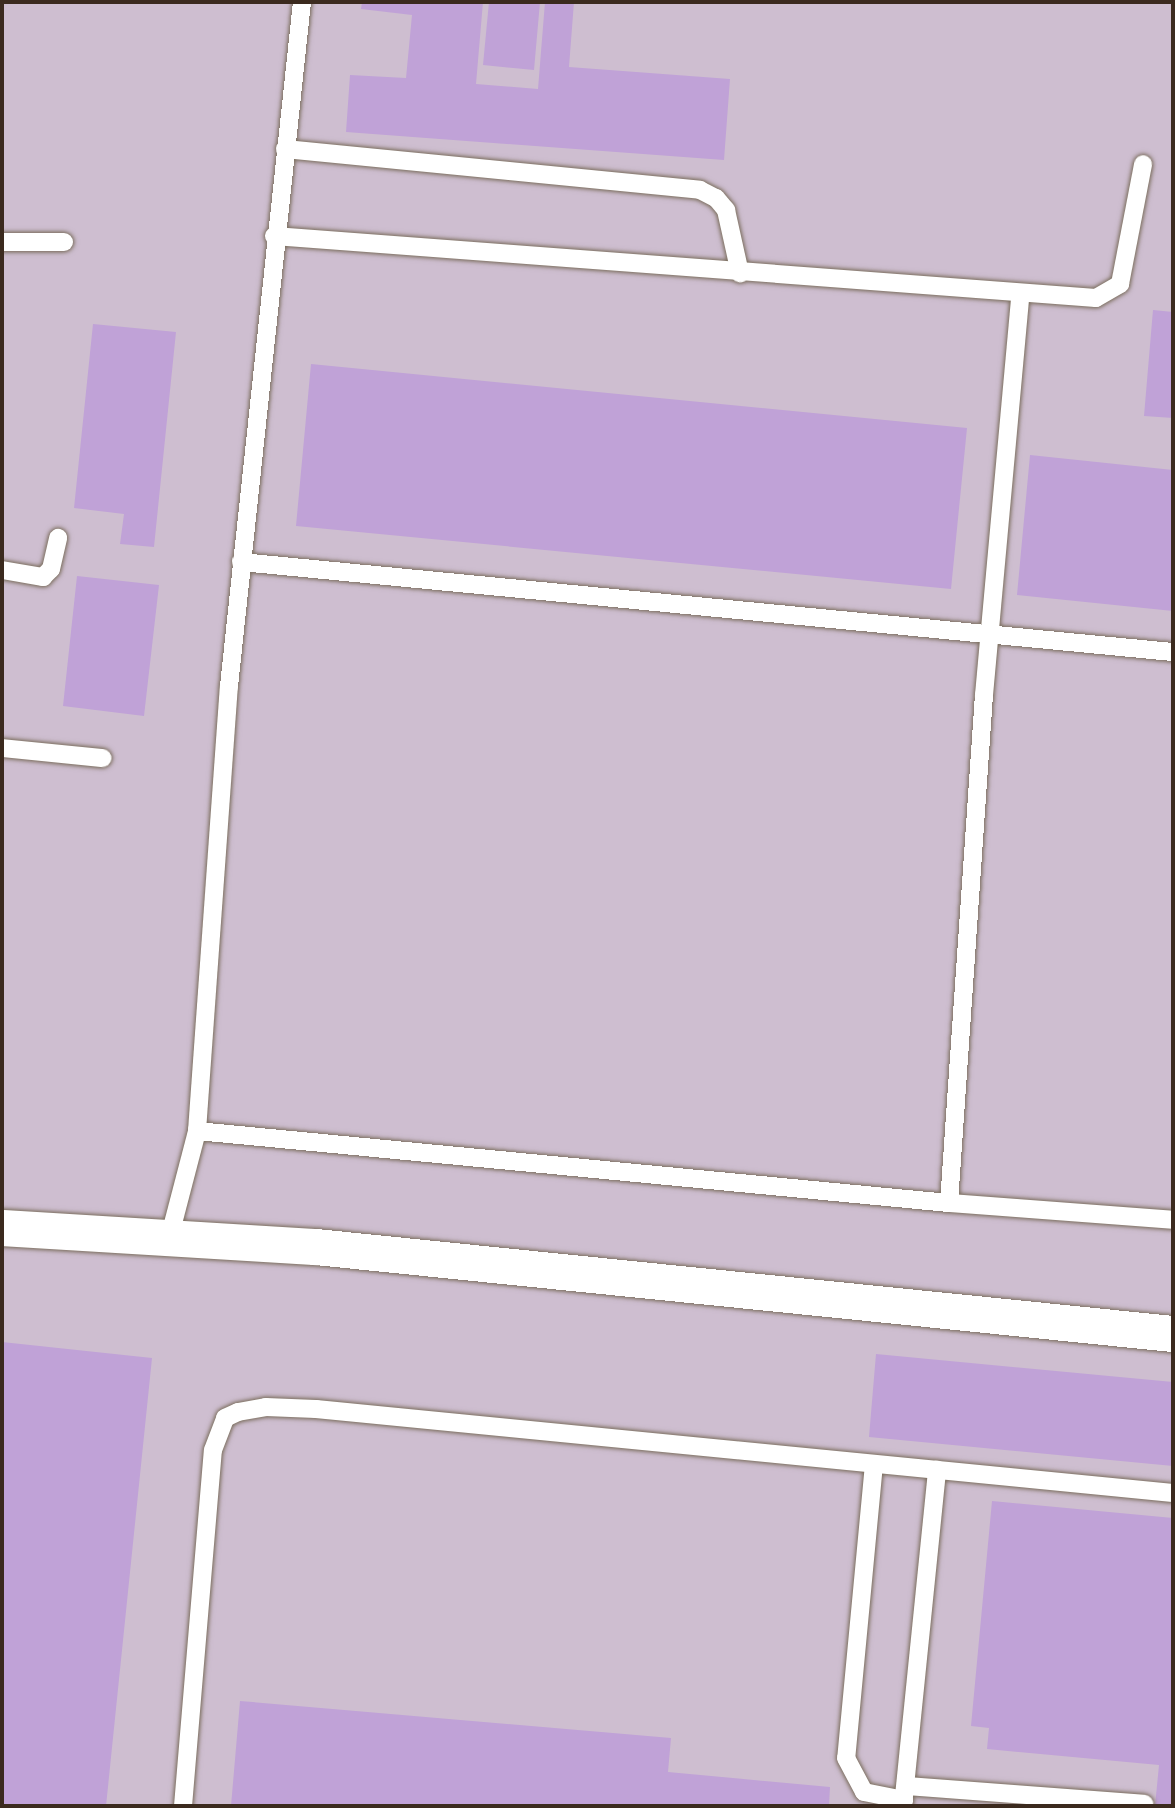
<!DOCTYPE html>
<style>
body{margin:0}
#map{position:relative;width:1175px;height:1808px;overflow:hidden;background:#f2edd6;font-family:Pangolin,sans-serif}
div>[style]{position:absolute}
.industrial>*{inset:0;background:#cebed0}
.building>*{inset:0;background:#c0a2d7}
.roads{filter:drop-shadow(0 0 2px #7b6e5e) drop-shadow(0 0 2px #7b6e5e)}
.lane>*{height:18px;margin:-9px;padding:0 9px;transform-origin:9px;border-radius:9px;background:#fff}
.street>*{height:36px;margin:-18px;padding:0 18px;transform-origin:18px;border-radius:18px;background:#fff}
span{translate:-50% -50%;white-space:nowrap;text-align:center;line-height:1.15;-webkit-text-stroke:7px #fbf7ec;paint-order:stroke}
.frame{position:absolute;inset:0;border:4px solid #3b2a1e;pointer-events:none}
</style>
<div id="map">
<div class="industrial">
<i style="clip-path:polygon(2px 2px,1173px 2px,1173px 1806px,2px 1806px)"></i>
</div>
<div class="building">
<i style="clip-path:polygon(362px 2px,483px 2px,476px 84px,538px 89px,545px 2px,574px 2px,569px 67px,730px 79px,724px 160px,346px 132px,350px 75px,406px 78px,412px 15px,361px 9px)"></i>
<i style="clip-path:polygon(489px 2px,540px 2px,534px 70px,483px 65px)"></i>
<i style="clip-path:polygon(1153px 310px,1173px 312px,1173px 418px,1144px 416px)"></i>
<i style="clip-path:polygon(93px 324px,176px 332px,154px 547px,120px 544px,124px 514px,74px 508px)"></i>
<i style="clip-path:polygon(311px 364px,967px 428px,951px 589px,296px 526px)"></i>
<i style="clip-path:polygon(1030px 455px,1173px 470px,1173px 611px,1017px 595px)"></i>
<i style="clip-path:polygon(77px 576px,159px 585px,144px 716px,63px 706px)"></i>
<i style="clip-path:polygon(2px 1342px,152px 1358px,106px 1806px,2px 1806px)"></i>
<i style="clip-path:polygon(876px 1354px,1173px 1382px,1173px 1466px,869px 1437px)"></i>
<i style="clip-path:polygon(992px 1501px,1173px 1518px,1173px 1806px,1155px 1806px,1159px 1765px,987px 1749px,989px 1728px,971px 1726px)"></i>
<i style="clip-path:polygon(240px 1701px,671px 1738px,668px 1772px,830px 1787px,829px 1806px,231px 1806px)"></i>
</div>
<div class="roads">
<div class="lane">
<i style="left:285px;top:149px;width:417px;rotate:5.6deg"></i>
<i style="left:700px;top:190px;width:18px;rotate:27deg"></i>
<i style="left:716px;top:198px;width:16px;rotate:50deg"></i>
<i style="left:726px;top:210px;width:65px;rotate:77.5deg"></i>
<i style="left:274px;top:236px;width:824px;rotate:4.31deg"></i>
<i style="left:1096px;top:298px;width:28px;rotate:-30deg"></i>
<i style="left:1120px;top:284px;width:122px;rotate:-79.1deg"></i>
<i style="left:2px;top:242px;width:62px"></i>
<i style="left:241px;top:562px;width:936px;rotate:5.52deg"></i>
<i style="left:2px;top:570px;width:42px;rotate:9.7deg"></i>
<i style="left:43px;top:577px;width:11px;rotate:-45deg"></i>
<i style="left:51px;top:569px;width:32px;rotate:-77deg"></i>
<i style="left:2px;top:748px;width:101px;rotate:5.7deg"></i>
<i style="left:197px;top:1131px;width:755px;rotate:5.47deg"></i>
<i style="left:949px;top:1203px;width:225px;rotate:4.3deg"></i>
<i style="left:949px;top:1203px;width:509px;rotate:-86.06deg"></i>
<i style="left:984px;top:695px;width:401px;rotate:-84.8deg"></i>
<i style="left:170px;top:1235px;width:107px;rotate:-75.4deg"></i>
<i style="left:197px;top:1131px;width:446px;rotate:-85.9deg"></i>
<i style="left:229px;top:686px;width:688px;rotate:-83.91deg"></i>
<i style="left:874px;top:1464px;width:295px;rotate:95.4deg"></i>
<i style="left:846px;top:1758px;width:38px;rotate:62deg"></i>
<i style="left:864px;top:1792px;width:41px;rotate:11.3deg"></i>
<i style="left:906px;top:1786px;width:239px;rotate:4.3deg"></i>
<i style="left:183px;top:1806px;width:357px;rotate:-85.2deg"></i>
<i style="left:213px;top:1450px;width:34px;rotate:-69deg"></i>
<i style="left:225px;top:1418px;width:14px;rotate:-25deg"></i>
<i style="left:238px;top:1412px;width:28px;rotate:-10deg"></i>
<i style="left:266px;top:1407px;width:50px;rotate:2.3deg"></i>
<i style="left:316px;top:1409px;width:861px;rotate:5.6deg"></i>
<i style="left:903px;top:1806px;width:338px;rotate:-84.2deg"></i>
</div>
<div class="street">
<i style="left:2px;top:1228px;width:315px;rotate:3.5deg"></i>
<i style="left:316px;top:1247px;width:861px;rotate:5.8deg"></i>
</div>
</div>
<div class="frame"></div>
</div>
